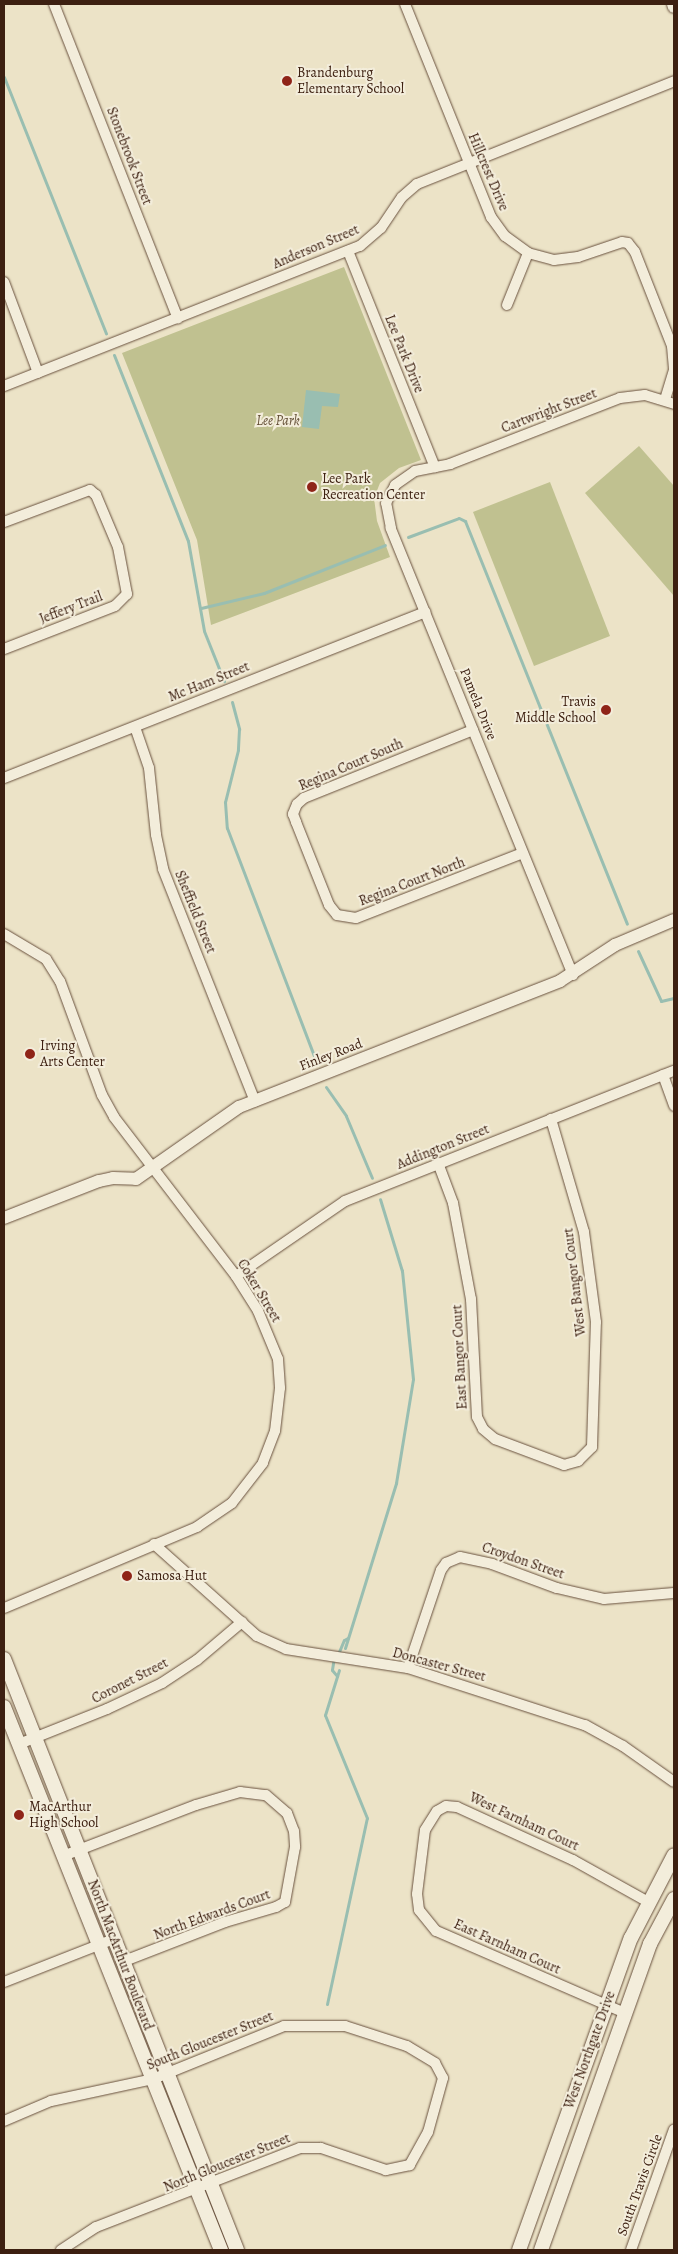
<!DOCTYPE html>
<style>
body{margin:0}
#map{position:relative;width:678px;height:2254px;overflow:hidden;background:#ece3c7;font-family:Alegreya,serif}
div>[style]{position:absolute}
.green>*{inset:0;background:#c0c190}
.water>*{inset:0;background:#99beb1}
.stream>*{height:3px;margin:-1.5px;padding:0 1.5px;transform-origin:1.5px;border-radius:1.5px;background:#99beb1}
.roads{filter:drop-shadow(0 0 1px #69513e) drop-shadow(0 0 1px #69513e)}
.minor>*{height:10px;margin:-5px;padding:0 5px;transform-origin:5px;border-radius:5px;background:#f3eddb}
.tertiary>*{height:12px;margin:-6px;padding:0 6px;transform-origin:6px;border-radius:6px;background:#f3eddb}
.secondary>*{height:14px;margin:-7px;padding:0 7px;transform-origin:7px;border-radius:7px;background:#f3eddb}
.dots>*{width:14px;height:14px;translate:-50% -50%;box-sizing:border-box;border:2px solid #f3eddb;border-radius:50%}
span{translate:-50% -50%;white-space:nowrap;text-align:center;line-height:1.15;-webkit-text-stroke:4px #f3eddb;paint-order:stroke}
.poi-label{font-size:14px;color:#3d2011}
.left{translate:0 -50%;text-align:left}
.right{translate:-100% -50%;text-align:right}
.street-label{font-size:14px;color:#3d2011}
.park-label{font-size:14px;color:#645037;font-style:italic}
.frame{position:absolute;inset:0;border:5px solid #3d2011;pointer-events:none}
</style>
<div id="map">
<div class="green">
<i style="clip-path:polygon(344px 267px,421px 460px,399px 468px,380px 483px,374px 498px,377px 521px,390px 557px,211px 625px,197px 540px,122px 353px)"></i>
<i style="clip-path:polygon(639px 446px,674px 486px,674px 596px,585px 493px)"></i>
<i style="clip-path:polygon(550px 482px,610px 636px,534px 666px,473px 512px)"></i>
</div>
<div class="water">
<i style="clip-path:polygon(306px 390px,340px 394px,338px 407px,322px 406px,319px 429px,302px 427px)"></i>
</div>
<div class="stream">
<i style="left:4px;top:77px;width:276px;rotate:68.3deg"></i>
<i style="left:114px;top:355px;width:200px;rotate:68.3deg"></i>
<i style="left:188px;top:541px;width:91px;rotate:79.9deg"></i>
<i style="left:204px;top:631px;width:54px;rotate:68.2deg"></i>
<i style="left:408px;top:537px;width:54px;rotate:-20.4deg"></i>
<i style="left:459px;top:518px;width:7px;rotate:27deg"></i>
<i style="left:465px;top:521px;width:434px;rotate:68.1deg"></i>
<i style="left:201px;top:608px;width:65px;rotate:-13.4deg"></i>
<i style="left:264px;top:593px;width:130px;rotate:-21.6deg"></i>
<i style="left:232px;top:702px;width:28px;rotate:75deg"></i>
<i style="left:239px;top:729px;width:21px;rotate:93deg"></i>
<i style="left:238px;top:750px;width:54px;rotate:104deg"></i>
<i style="left:225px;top:802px;width:26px;rotate:86deg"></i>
<i style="left:227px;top:828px;width:249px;rotate:69.1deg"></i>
<i style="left:638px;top:951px;width:55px;rotate:65.3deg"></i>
<i style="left:661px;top:1001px;width:13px;rotate:-13deg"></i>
<i style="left:326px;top:1087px;width:35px;rotate:55deg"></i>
<i style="left:346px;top:1116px;width:67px;rotate:67.2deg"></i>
<i style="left:345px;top:1648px;width:173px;rotate:-72.8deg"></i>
<i style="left:396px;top:1483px;width:105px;rotate:-80.7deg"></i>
<i style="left:413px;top:1379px;width:109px;rotate:-95.8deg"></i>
<i style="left:402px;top:1271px;width:75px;rotate:-107deg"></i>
<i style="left:338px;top:1654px;width:15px;rotate:-67deg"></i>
<i style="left:344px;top:1640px;width:4px;rotate:-27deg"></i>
<i style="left:334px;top:1657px;width:13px;rotate:99deg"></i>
<i style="left:332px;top:1670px;width:8px;rotate:50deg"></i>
<i style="left:327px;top:2004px;width:190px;rotate:-77.9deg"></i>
<i style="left:367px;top:1818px;width:111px;rotate:-112.2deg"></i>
<i style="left:325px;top:1715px;width:47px;rotate:-72.7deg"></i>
</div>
<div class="roads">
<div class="minor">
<i style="left:54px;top:4px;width:338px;rotate:68.5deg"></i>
<i style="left:405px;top:4px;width:230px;rotate:68deg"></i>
<i style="left:491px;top:217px;width:24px;rotate:54deg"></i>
<i style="left:505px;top:236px;width:29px;rotate:36deg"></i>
<i style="left:528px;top:253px;width:27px;rotate:15deg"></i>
<i style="left:554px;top:260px;width:24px;rotate:-7deg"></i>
<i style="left:578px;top:257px;width:46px;rotate:-18.8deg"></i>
<i style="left:622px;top:242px;width:6px;rotate:9deg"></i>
<i style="left:628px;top:243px;width:11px;rotate:52deg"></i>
<i style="left:635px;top:252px;width:101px;rotate:68.5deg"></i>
<i style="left:672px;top:346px;width:24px;rotate:85deg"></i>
<i style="left:674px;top:370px;width:30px;rotate:107deg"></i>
<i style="left:348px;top:251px;width:233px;rotate:68.1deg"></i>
<i style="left:4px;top:282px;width:97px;rotate:69.5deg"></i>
<i style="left:507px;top:305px;width:56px;rotate:-68deg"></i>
<i style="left:4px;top:386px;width:383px;rotate:-21.5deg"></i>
<i style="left:360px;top:246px;width:28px;rotate:-41deg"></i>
<i style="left:381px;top:228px;width:37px;rotate:-56deg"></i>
<i style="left:402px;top:197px;width:20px;rotate:-41deg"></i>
<i style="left:417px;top:184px;width:277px;rotate:-21.8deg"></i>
<i style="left:4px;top:522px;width:92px;rotate:-20.4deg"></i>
<i style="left:90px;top:490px;width:8px;rotate:40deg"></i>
<i style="left:96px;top:495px;width:56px;rotate:67.1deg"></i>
<i style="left:118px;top:547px;width:48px;rotate:79.2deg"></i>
<i style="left:127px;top:594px;width:17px;rotate:135deg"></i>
<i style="left:115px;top:606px;width:119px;rotate:158.8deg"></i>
<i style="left:135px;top:727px;width:43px;rotate:71.1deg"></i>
<i style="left:149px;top:768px;width:67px;rotate:84deg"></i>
<i style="left:156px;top:835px;width:35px;rotate:78deg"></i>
<i style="left:163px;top:869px;width:250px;rotate:68.4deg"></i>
<i style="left:473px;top:730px;width:182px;rotate:158.1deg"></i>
<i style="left:304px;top:798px;width:9px;rotate:139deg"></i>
<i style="left:297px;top:804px;width:11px;rotate:112deg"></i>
<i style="left:293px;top:814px;width:9px;rotate:69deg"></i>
<i style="left:296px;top:822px;width:89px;rotate:68.3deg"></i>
<i style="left:329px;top:905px;width:13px;rotate:51deg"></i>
<i style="left:337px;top:915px;width:19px;rotate:9deg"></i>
<i style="left:356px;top:918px;width:179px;rotate:-21.3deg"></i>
<i style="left:4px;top:778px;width:453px;rotate:-21.5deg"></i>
<i style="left:4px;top:934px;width:49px;rotate:30.8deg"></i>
<i style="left:46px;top:959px;width:26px;rotate:58deg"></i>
<i style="left:60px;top:981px;width:121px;rotate:69.8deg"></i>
<i style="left:102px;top:1095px;width:25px;rotate:61deg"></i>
<i style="left:114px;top:1117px;width:200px;rotate:52.5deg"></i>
<i style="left:236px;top:1276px;width:41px;rotate:57.8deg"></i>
<i style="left:258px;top:1311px;width:52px;rotate:67.4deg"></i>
<i style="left:278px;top:1359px;width:29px;rotate:86deg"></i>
<i style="left:280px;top:1388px;width:43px;rotate:96.6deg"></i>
<i style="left:275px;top:1431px;width:34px;rotate:111deg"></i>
<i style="left:263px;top:1463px;width:51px;rotate:127.8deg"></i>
<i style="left:232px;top:1503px;width:42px;rotate:145.6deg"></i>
<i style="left:197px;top:1527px;width:209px;rotate:157.2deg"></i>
<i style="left:573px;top:975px;width:483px;rotate:-112.2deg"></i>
<i style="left:391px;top:528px;width:25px;rotate:-101deg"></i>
<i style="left:386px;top:503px;width:20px;rotate:-63deg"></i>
<i style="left:395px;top:485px;width:24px;rotate:-35deg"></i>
<i style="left:415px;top:471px;width:36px;rotate:-11deg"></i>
<i style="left:450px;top:464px;width:182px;rotate:-21.2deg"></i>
<i style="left:620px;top:398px;width:25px;rotate:-7deg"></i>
<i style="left:645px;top:395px;width:30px;rotate:17deg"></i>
<i style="left:663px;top:1075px;width:33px;rotate:70deg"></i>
<i style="left:438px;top:1163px;width:43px;rotate:69.4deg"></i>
<i style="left:453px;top:1203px;width:98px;rotate:79.4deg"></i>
<i style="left:471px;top:1299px;width:118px;rotate:87.1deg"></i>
<i style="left:477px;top:1417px;width:13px;rotate:63deg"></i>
<i style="left:483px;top:1429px;width:16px;rotate:40deg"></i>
<i style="left:495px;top:1439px;width:74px;rotate:20.6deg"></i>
<i style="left:564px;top:1465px;width:15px;rotate:-16deg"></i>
<i style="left:578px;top:1461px;width:20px;rotate:-45deg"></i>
<i style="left:592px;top:1447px;width:125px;rotate:-88.2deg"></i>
<i style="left:596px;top:1322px;width:91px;rotate:-97.6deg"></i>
<i style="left:584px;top:1232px;width:118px;rotate:-106.3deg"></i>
<i style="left:236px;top:1276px;width:132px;rotate:-34.5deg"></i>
<i style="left:345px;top:1201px;width:354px;rotate:-21.6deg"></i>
<i style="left:154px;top:1544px;width:138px;rotate:41.8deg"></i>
<i style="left:257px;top:1636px;width:32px;rotate:24deg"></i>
<i style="left:286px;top:1649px;width:123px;rotate:8.9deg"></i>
<i style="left:408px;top:1668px;width:186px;rotate:17.9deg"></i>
<i style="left:585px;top:1725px;width:43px;rotate:28.9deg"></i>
<i style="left:623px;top:1746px;width:62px;rotate:35.2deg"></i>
<i style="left:408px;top:1668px;width:103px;rotate:-71.4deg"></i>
<i style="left:441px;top:1570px;width:9px;rotate:-54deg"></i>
<i style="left:446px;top:1563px;width:15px;rotate:-23deg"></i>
<i style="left:460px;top:1557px;width:33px;rotate:12deg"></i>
<i style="left:492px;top:1564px;width:69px;rotate:20.3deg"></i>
<i style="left:557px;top:1588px;width:48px;rotate:13.2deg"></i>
<i style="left:604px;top:1599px;width:70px;rotate:-4.9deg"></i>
<i style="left:19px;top:1744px;width:95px;rotate:-21.7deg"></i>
<i style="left:107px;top:1709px;width:61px;rotate:-25.3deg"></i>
<i style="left:162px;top:1683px;width:42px;rotate:-33.3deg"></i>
<i style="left:197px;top:1660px;width:59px;rotate:-40.2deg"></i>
<i style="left:63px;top:1856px;width:142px;rotate:-21deg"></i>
<i style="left:196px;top:1805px;width:46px;rotate:-16.5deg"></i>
<i style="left:240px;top:1792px;width:26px;rotate:7deg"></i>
<i style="left:266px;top:1795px;width:28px;rotate:41deg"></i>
<i style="left:287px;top:1813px;width:19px;rotate:69deg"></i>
<i style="left:294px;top:1831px;width:16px;rotate:86deg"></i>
<i style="left:295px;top:1847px;width:56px;rotate:100.3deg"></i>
<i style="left:285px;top:1902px;width:10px;rotate:151deg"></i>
<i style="left:276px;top:1907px;width:53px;rotate:163.6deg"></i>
<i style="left:225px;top:1922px;width:110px;rotate:158.8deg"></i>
<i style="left:4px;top:1982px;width:118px;rotate:-21.4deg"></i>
<i style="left:625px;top:2013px;width:206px;rotate:-156.5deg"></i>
<i style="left:436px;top:1931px;width:27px;rotate:-129deg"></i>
<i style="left:419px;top:1910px;width:16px;rotate:-97deg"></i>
<i style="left:417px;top:1894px;width:64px;rotate:-82.9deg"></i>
<i style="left:425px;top:1830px;width:22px;rotate:-58deg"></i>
<i style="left:437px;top:1811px;width:10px;rotate:-29deg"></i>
<i style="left:446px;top:1806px;width:11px;rotate:5deg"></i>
<i style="left:457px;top:1807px;width:128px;rotate:24.6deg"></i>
<i style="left:573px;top:1860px;width:86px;rotate:29.2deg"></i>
<i style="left:4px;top:2121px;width:51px;rotate:-23.1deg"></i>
<i style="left:51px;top:2101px;width:104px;rotate:-12.2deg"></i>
<i style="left:153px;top:2079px;width:141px;rotate:-22deg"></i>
<i style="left:284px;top:2026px;width:61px"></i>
<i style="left:345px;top:2026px;width:65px;rotate:17.9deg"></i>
<i style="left:407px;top:2046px;width:33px;rotate:31deg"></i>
<i style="left:435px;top:2063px;width:17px;rotate:62deg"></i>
<i style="left:443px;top:2078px;width:56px;rotate:105.5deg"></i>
<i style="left:428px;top:2132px;width:38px;rotate:119deg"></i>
<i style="left:410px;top:2165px;width:25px;rotate:168deg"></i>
<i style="left:386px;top:2170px;width:69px;rotate:-161.3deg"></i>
<i style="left:321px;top:2148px;width:21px;rotate:180deg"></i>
<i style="left:300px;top:2148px;width:219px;rotate:158.8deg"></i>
<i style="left:96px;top:2227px;width:42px;rotate:146.7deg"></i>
<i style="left:631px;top:2250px;width:128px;rotate:-70.4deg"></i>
</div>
<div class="tertiary">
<i style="left:673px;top:4px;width:3px;rotate:72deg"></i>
<i style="left:4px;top:1218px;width:102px;rotate:-21.3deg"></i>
<i style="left:99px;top:1181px;width:14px;rotate:-12deg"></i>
<i style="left:113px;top:1178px;width:23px;rotate:2deg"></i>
<i style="left:136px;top:1179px;width:126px;rotate:-35deg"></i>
<i style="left:239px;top:1107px;width:345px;rotate:-21.4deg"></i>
<i style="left:560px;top:981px;width:66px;rotate:-33.2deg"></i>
<i style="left:615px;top:945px;width:64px;rotate:-23deg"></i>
</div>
<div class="secondary">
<i style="left:4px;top:1659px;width:635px;rotate:68.48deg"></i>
<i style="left:4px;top:1707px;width:585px;rotate:68.22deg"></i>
<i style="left:519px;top:2250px;width:331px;rotate:-70.3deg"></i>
<i style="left:631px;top:1938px;width:93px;rotate:-62.6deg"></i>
<i style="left:541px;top:2250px;width:325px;rotate:-70.4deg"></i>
<i style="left:650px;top:1944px;width:51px;rotate:-61.9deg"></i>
</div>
</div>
<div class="dots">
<i style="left:287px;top:81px;background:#8f2418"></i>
<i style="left:312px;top:487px;background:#8f2418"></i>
<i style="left:606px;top:710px;background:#8f2418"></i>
<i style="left:30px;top:1054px;background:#8f2418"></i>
<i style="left:127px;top:1576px;background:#8f2418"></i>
<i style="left:19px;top:1815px;background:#8f2418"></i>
</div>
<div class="poi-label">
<span class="left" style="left:297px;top:81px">Brandenburg<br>Elementary School</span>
<span class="left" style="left:322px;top:487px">Lee Park<br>Recreation Center</span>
<span class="right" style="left:596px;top:710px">Travis<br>Middle School</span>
<span class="left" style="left:40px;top:1054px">Irving<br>Arts Center</span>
<span class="left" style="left:137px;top:1576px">Samosa Hut</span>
<span class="left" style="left:29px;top:1815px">MacArthur<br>High School</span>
</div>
<div class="street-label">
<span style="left:129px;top:156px;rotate:69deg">Stonebrook Street</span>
<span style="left:488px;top:172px;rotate:67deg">Hillcrest Drive</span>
<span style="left:316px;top:247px;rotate:-23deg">Anderson Street</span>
<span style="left:404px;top:354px;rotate:68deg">Lee Park Drive</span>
<span style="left:549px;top:411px;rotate:-21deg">Cartwright Street</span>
<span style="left:71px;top:608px;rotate:-21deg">Jeffery Trail</span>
<span style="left:209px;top:682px;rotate:-22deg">Mc Ham Street</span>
<span style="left:478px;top:704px;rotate:68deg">Pamela Drive</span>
<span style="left:351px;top:765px;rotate:-23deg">Regina Court South</span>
<span style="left:412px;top:882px;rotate:-21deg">Regina Court North</span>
<span style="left:195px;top:912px;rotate:68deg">Sheffield Street</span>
<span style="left:331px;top:1055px;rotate:-21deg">Finley Road</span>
<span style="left:443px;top:1147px;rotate:-22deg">Addington Street</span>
<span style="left:575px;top:1282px;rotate:-97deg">West Bangor Court</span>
<span style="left:259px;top:1291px;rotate:59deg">Coker Street</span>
<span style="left:460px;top:1357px;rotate:-93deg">East Bangor Court</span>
<span style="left:523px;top:1561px;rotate:19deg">Croydon Street</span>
<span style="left:439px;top:1665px;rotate:15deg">Doncaster Street</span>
<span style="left:130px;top:1681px;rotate:-27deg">Coronet Street</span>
<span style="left:524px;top:1822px;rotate:25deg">West Farnham Court</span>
<span style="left:212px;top:1915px;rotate:-20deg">North Edwards Court</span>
<span style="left:507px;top:1947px;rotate:24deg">East Farnham Court</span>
<span style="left:120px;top:1955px;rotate:69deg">North MacArthur Boulevard</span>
<span style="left:210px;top:2041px;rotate:-22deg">South Gloucester Street</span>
<span style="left:590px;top:2050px;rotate:-70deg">West Northgate Drive</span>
<span style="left:227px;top:2163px;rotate:-22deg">North Gloucester Street</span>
<span style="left:640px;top:2185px;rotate:-70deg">South Travis Circle</span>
</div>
<div class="park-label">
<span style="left:278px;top:421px">Lee Park</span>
</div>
<div class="frame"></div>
</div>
